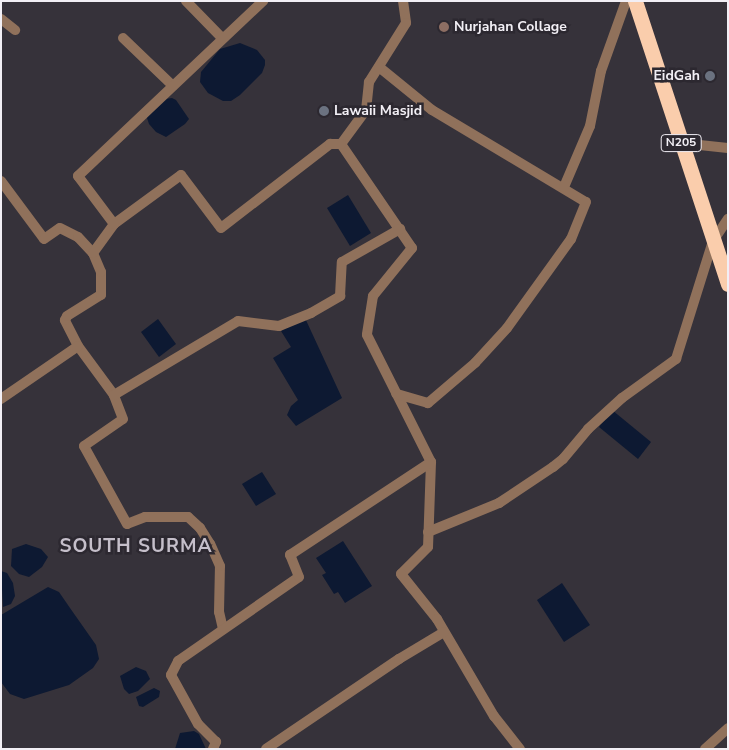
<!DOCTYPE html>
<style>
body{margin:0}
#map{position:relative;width:729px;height:750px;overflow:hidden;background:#36323a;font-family:"Nunito Sans",sans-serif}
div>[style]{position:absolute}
.water>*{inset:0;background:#0d1932}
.street>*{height:10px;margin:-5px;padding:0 5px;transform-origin:5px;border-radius:5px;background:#90715b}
.highway>*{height:15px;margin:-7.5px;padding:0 7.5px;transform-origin:7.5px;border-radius:7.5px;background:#facdac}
.dots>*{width:14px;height:14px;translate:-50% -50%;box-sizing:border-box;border:2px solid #2c2830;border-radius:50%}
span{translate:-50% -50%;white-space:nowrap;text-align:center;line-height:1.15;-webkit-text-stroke:5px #2c2830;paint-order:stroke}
.shield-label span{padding:1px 4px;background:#2c2830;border:1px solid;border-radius:4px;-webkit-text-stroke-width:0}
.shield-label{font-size:12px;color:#f2eff5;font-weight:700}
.poi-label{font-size:14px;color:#f2eff5;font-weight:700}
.left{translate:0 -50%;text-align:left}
.right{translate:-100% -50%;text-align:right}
.district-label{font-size:19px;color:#c5bfca;font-weight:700;letter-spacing:1px}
.frame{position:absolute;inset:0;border:2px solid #f2eff5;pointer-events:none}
</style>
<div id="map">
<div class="water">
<i style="clip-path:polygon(240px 43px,257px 50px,265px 60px,265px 65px,262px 73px,240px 95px,231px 101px,223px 101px,208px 93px,200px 82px,201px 72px,220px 49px)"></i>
<i style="clip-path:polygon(172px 98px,176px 100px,189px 119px,185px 124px,166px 137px,156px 132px,149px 124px,147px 118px,148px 114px,165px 99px)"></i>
<i style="clip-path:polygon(348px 195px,371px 233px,350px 246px,327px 208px)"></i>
<i style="clip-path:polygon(305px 318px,342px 398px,296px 426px,287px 415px,291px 406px,298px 400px,273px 358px,291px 347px,281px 331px)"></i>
<i style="clip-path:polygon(158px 319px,176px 344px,159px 357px,141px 332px)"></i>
<i style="clip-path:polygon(612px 410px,651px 442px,638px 459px,599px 427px)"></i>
<i style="clip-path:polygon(262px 472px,276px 494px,256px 506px,242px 484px)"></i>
<i style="clip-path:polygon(343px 541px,372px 586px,345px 603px,338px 592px,334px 594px,322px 575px,326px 573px,316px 558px)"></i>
<i style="clip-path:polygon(26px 544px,41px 549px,48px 557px,42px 567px,29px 577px,19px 574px,11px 566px,12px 549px)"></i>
<i style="clip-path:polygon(1px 571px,7px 573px,13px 583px,15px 596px,11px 604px,3px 607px)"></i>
<i style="clip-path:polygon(562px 583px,590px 625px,564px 642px,537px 600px)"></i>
<i style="clip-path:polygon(48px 587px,59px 592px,70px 608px,96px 645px,99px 659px,93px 668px,69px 685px,24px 699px,10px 694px,1px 682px,1px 615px)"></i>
<i style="clip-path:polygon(136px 667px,146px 671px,150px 679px,138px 691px,129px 694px,124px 689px,120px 676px)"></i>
<i style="clip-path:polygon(154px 688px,160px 691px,159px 697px,143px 707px,139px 706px,136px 697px)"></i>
<i style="clip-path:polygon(194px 731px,199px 734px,206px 749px,175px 749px,180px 733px)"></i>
</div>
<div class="street">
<i style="left:186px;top:1px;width:52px;rotate:45.8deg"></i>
<i style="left:403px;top:1px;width:22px;rotate:82deg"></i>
<i style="left:406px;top:23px;width:70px;rotate:122.1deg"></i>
<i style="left:369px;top:82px;width:28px;rotate:96deg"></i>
<i style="left:366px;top:110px;width:42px;rotate:126.3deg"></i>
<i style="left:341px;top:144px;width:126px;rotate:55.7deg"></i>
<i style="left:412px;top:248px;width:62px;rotate:129.1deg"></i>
<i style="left:373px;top:296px;width:39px;rotate:99deg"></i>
<i style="left:367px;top:335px;width:142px;rotate:63.3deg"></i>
<i style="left:431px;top:462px;width:85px;rotate:92deg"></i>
<i style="left:428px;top:547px;width:38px;rotate:135deg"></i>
<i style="left:401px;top:574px;width:58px;rotate:51.3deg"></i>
<i style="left:437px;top:619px;width:113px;rotate:59.6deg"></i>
<i style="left:494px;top:716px;width:42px;rotate:51.8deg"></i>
<i style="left:1px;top:19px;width:18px;rotate:38deg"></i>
<i style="left:123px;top:38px;width:69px;rotate:43.8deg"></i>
<i style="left:379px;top:67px;width:68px;rotate:39.1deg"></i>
<i style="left:432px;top:110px;width:179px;rotate:30.9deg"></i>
<i style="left:586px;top:202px;width:40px;rotate:112deg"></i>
<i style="left:571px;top:239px;width:110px;rotate:125.7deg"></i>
<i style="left:507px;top:328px;width:47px;rotate:132.4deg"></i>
<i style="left:475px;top:363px;width:62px;rotate:139.6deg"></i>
<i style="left:428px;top:403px;width:33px;rotate:-164deg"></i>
<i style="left:681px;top:143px;width:47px;rotate:6.1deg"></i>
<i style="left:1px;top:181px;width:72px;rotate:53.4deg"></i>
<i style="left:44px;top:239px;width:19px;rotate:-35deg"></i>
<i style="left:60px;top:228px;width:20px;rotate:27deg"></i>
<i style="left:78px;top:237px;width:22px;rotate:47deg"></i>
<i style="left:564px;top:187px;width:66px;rotate:-66.9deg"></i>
<i style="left:590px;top:126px;width:56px;rotate:-78.7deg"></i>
<i style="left:601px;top:71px;width:74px;rotate:-70.3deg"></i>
<i style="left:114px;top:224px;width:83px;rotate:-36.2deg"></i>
<i style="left:181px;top:175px;width:66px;rotate:53deg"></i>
<i style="left:221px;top:228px;width:138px;rotate:-37.6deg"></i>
<i style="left:330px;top:144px;width:11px"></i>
<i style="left:114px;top:395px;width:61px;rotate:-126.3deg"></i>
<i style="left:78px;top:346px;width:29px;rotate:-117deg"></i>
<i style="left:65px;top:320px;width:4px;rotate:-63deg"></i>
<i style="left:67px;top:316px;width:40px;rotate:-32deg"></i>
<i style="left:101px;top:295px;width:23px;rotate:-90deg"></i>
<i style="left:101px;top:272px;width:21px;rotate:-113deg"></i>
<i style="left:93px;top:253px;width:36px;rotate:-54deg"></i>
<i style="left:114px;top:224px;width:60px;rotate:-126.9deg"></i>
<i style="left:78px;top:176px;width:255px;rotate:-43.4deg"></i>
<i style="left:1px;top:399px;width:93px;rotate:-34.5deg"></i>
<i style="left:428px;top:532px;width:77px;rotate:-22.2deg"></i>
<i style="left:499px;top:503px;width:65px;rotate:-33.7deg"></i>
<i style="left:553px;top:467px;width:13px;rotate:-39deg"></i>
<i style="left:563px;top:459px;width:39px;rotate:-50deg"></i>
<i style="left:588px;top:429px;width:46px;rotate:-42.4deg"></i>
<i style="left:622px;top:398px;width:67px;rotate:-35.8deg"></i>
<i style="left:676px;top:359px;width:124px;rotate:-72.6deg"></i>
<i style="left:713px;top:241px;width:27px;rotate:-56deg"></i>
<i style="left:223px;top:629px;width:17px;rotate:-103deg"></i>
<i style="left:219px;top:612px;width:46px;rotate:-88.8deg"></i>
<i style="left:220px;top:566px;width:24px;rotate:-114deg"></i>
<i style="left:210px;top:544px;width:19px;rotate:-122deg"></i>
<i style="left:200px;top:528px;width:16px;rotate:-137deg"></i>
<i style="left:188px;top:517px;width:43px;rotate:180deg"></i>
<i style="left:145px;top:517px;width:19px;rotate:159deg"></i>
<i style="left:127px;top:524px;width:89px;rotate:-118.9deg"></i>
<i style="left:84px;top:446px;width:47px;rotate:-34.7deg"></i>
<i style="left:123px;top:419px;width:26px;rotate:-111deg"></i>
<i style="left:114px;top:395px;width:144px;rotate:-30.8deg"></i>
<i style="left:238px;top:321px;width:41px;rotate:7deg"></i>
<i style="left:279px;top:326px;width:35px;rotate:-22deg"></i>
<i style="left:311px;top:313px;width:34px;rotate:-30deg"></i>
<i style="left:340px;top:296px;width:34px;rotate:-87deg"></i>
<i style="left:342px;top:262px;width:67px;rotate:-29.6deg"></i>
<i style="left:213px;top:749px;width:8px;rotate:-67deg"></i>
<i style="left:216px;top:742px;width:25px;rotate:-135deg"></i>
<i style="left:198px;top:724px;width:56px;rotate:-118.9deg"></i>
<i style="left:171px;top:675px;width:16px;rotate:-63deg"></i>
<i style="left:178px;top:661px;width:147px;rotate:-34.8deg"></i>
<i style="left:299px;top:577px;width:24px;rotate:-112deg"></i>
<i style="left:290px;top:555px;width:169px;rotate:-33.4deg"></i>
<i style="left:266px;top:749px;width:161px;rotate:-34.1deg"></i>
<i style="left:399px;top:659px;width:52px;rotate:-31deg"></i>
<i style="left:705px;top:749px;width:31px;rotate:-42deg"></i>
</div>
<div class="highway">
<i style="left:635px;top:1px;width:298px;rotate:71.8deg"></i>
</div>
<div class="dots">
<i style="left:444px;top:27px;background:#8d6e63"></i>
<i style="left:710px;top:76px;background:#6b7280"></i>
<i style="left:324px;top:111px;background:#6b7280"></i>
</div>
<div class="shield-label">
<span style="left:681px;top:143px">N205</span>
</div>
<div class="poi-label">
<span class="left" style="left:454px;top:27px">Nurjahan Collage</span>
<span class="right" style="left:700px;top:76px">EidGah</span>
<span class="left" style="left:334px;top:111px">Lawaii Masjid</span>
</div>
<div class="district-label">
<span style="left:136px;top:547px">SOUTH SURMA</span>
</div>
<div class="frame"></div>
</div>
